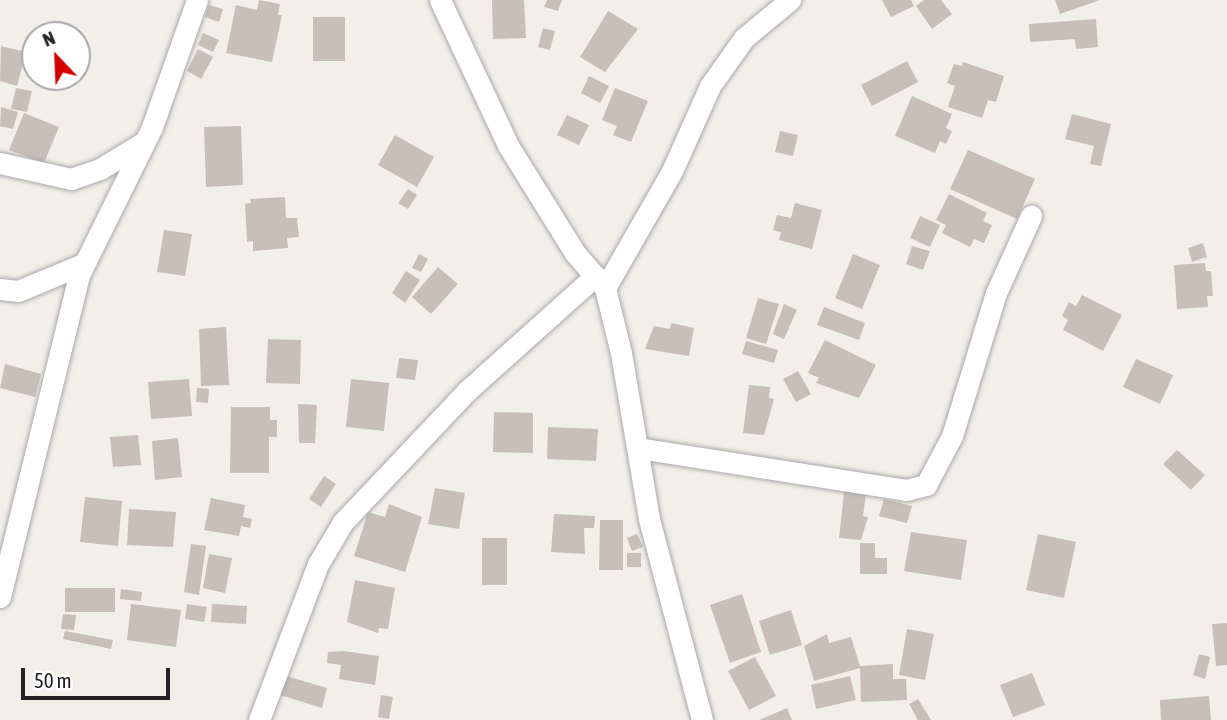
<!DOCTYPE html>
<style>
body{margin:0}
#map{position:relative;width:1227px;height:720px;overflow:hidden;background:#f2efe9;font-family:"Asap Condensed",sans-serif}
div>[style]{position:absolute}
.building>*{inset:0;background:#c7bfb8}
.roads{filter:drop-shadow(0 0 2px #a9a9a9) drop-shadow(0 0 2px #a9a9a9)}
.street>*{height:21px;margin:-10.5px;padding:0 10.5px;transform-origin:10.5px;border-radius:10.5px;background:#fff}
span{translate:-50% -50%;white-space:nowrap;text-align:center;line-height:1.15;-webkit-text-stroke:5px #fff;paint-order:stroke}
.north{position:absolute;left:21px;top:21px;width:70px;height:70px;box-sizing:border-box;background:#fff;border:2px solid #a7a7a7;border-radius:50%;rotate:337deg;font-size:19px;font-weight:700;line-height:28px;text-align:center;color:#222}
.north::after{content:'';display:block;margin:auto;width:24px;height:32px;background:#d40000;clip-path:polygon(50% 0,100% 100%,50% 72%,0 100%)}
.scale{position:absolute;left:21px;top:668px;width:149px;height:32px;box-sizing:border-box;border:4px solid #222;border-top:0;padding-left:9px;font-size:21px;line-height:24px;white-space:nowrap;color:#222;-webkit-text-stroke:5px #fff;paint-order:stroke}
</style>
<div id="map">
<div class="building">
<i style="clip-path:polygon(259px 0,280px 4px,278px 15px,282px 15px,272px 62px,226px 53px,236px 5px,257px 10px)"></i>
<i style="clip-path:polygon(492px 0,524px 0,526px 38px,493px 39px)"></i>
<i style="clip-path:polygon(547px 0,562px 0,558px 11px,544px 7px)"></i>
<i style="clip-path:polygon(882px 0,911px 0,914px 6px,891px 17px)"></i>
<i style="clip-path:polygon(924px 0,941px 0,952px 14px,932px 29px,916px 6px)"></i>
<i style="clip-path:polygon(1055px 0,1100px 0,1060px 14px)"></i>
<i style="clip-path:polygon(209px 5px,223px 9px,219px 22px,205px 17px)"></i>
<i style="clip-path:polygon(608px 11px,638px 29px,605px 72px,580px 57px)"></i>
<i style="clip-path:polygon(313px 17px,345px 17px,345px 61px,313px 61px)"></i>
<i style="clip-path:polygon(1096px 19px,1098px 47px,1076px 49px,1075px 39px,1030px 42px,1029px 24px)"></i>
<i style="clip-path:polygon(543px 28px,555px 31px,550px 50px,538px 47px)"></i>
<i style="clip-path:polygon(203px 33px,219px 40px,213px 52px,198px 45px)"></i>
<i style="clip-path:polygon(1px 46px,26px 52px,17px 86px,0 81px)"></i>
<i style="clip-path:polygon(198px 49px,213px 57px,201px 79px,187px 71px)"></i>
<i style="clip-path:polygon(907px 61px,918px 82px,872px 106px,861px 85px)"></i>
<i style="clip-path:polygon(963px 62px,1004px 76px,996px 102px,988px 100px,982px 118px,948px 107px,955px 86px,947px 83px,954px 64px,962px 66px)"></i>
<i style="clip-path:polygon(589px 76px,609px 86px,600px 103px,581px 93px)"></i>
<i style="clip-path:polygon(16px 88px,32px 91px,27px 112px,11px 109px)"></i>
<i style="clip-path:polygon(615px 88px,648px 101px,631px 142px,613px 135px,617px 126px,602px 120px)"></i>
<i style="clip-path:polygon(912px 96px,952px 114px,946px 128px,952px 131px,946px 144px,940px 141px,935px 153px,895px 136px)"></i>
<i style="clip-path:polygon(1px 107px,18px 112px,13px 129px,0 126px)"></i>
<i style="clip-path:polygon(24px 113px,59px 127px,44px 163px,9px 150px)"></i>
<i style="clip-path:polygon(1072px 114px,1111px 124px,1101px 166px,1090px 164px,1094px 146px,1065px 139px)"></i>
<i style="clip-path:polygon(567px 115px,589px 125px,579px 145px,557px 135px)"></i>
<i style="clip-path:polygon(241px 126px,243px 185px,206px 187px,204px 127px)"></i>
<i style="clip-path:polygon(780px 131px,798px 135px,793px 156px,775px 152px)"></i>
<i style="clip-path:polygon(395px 135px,434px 157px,417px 187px,378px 165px)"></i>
<i style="clip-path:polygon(968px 150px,1035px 179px,1017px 219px,950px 189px)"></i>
<i style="clip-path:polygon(408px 189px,417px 195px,408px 209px,398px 203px)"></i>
<i style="clip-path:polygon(949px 194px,987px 213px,983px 221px,992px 225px,984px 243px,974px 239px,970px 247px,942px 233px,946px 225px,936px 220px)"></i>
<i style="clip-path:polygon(285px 197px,286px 218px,297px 218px,299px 237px,287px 238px,288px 248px,253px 251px,253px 241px,247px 242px,245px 204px,251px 203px,250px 199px)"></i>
<i style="clip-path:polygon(795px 203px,822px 210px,812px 249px,779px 240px,781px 232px,773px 230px,777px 215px,791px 218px)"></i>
<i style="clip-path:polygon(920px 216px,940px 225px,930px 247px,910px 238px)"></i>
<i style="clip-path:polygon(164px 230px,192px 234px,185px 276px,157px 272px)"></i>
<i style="clip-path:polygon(1203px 243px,1207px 257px,1192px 262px,1188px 248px)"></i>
<i style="clip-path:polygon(912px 246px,930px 251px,923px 270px,906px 264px)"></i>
<i style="clip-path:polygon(419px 254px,428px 259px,421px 272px,412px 268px)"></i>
<i style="clip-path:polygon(853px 254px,880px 265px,862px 309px,835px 298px)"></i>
<i style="clip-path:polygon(1205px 263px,1206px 271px,1211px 271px,1213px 296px,1207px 296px,1208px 307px,1177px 309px,1174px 265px)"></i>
<i style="clip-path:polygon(438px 267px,458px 284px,431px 314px,412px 297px)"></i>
<i style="clip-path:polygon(406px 271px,420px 280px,405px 303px,392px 293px)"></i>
<i style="clip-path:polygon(1082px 295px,1122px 315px,1103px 351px,1063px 330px,1068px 320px,1062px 316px,1069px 302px,1076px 306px)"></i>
<i style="clip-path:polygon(758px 298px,779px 304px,766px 344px,746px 338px)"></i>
<i style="clip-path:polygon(784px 304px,797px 310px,784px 339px,773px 334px)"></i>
<i style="clip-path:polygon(824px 307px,865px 323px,859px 340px,817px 325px)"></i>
<i style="clip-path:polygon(671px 323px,694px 328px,689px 356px,645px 349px,654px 326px,670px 329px)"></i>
<i style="clip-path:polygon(226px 327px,229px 385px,201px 386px,199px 329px)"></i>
<i style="clip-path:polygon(268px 339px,301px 340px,300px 384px,266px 383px)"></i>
<i style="clip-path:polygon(825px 340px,876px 365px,859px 398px,816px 383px,819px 378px,808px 373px)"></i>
<i style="clip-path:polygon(746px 341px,778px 350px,774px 363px,742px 354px)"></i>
<i style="clip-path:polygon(399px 358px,418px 360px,415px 380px,396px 378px)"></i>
<i style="clip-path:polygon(1136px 359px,1173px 375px,1160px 404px,1123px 387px)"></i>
<i style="clip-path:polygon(5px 364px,41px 374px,35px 397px,0 388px)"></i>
<i style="clip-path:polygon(798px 371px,811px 394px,796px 402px,783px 379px)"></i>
<i style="clip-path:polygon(189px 379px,192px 416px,151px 419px,148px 382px)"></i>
<i style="clip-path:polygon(351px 379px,389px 383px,384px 431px,346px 427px)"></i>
<i style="clip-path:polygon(749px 385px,770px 387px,769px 398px,774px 399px,764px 435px,743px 433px)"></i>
<i style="clip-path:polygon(197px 388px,209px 389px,208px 403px,196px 402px)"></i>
<i style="clip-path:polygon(298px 404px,317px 405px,315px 443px,299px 443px)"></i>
<i style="clip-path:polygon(231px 407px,270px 407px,270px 420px,277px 420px,277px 437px,269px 437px,269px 473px,230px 473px)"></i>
<i style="clip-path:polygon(494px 412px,533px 413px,533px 453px,493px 452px)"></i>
<i style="clip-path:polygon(548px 427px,598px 429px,596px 461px,547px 459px)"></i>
<i style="clip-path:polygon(138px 435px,141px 465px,113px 467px,110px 437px)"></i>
<i style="clip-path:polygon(178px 438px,182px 477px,155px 480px,152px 441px)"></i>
<i style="clip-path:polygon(1177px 450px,1205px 475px,1191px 490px,1163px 464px)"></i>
<i style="clip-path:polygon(324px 476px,336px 484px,321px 507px,309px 499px)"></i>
<i style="clip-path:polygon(845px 484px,867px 486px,863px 516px,868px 517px,861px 540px,839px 538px)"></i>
<i style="clip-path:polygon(435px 488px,465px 493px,459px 529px,428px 524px)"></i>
<i style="clip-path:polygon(85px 497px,122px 501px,118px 546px,80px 542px)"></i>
<i style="clip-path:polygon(211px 498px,245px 505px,243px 517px,252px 519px,250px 528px,241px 526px,239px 536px,204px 530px)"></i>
<i style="clip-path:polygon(884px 499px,912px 506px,907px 523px,879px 516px)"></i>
<i style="clip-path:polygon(389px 504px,422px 517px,405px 572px,354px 556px,368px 512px,385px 517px)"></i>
<i style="clip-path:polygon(129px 509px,176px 512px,173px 547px,127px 545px)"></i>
<i style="clip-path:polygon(554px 514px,595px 516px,594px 528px,584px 528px,585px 554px,551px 552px)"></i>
<i style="clip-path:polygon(600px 520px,623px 520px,623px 570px,599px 570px)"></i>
<i style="clip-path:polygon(911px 532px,967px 540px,961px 580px,904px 571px)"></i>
<i style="clip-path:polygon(637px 534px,643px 547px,632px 551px,627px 538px)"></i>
<i style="clip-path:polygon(1038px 534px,1076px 542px,1064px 598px,1026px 590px)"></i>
<i style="clip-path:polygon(482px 538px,507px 538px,507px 585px,482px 585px)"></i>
<i style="clip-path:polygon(860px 543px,875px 543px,875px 558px,887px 558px,887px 574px,860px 574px)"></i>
<i style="clip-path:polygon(191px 544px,206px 546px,199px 595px,184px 592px)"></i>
<i style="clip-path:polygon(627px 553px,641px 553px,641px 567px,627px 567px)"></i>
<i style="clip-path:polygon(209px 554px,232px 558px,225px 593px,203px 588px)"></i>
<i style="clip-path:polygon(355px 580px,395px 588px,388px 629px,379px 628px,378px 633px,347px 622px)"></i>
<i style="clip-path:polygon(65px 588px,115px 588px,115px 612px,65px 612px)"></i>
<i style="clip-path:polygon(121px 589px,142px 592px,141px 601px,120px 599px)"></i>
<i style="clip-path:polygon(742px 594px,761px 652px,730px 663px,710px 605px)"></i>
<i style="clip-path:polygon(131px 604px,181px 610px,176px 647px,127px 640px)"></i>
<i style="clip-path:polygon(187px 604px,207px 607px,204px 622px,185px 619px)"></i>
<i style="clip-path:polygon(212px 604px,247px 606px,246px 624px,211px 622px)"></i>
<i style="clip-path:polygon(791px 610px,802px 645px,770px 655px,759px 621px)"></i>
<i style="clip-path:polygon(63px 614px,76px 615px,74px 630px,61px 629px)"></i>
<i style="clip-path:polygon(1227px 623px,1227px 665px,1216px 666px,1212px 624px)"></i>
<i style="clip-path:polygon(907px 629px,934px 634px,925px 680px,899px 675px)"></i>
<i style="clip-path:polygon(65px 631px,113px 640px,111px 649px,63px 639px)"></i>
<i style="clip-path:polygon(827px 634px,829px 643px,851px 637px,860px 666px,893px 664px,893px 679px,906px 679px,907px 700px,861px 702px,860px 668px,814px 681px,804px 646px)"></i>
<i style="clip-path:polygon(344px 651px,379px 656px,375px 685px,339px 679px,341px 665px,327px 663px,328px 652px)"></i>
<i style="clip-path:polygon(1199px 654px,1210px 657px,1205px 679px,1193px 675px)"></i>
<i style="clip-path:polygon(755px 657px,776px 696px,749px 710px,728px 671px)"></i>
<i style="clip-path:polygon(1032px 673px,1045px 705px,1013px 717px,1000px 685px)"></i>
<i style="clip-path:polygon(286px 676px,327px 688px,322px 708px,280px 695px)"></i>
<i style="clip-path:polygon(850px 676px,856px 700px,816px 709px,811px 685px)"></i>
<i style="clip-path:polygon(381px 695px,393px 697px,389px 719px,378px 717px)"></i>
<i style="clip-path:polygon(1209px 696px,1211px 720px,1161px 720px,1160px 700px)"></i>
<i style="clip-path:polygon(918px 699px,931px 720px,918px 720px,909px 704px)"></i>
<i style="clip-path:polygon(787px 708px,792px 720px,759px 720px)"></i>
</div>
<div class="roads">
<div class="street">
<i style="left:440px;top:0;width:162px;rotate:64.9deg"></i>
<i style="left:509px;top:147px;width:125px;rotate:58.1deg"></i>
<i style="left:575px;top:253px;width:46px;rotate:49.4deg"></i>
<i style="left:605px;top:288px;width:67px;rotate:76.2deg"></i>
<i style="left:621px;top:353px;width:168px;rotate:80.4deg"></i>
<i style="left:649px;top:519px;width:208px;rotate:75.2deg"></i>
<i style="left:0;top:163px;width:73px;rotate:12.7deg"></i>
<i style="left:71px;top:179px;width:31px;rotate:-19deg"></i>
<i style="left:100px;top:169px;width:48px;rotate:-31.4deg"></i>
<i style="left:605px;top:288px;width:135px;rotate:-60.2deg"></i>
<i style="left:672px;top:171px;width:93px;rotate:-65.9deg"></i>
<i style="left:710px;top:86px;width:59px;rotate:-54.7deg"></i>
<i style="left:744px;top:38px;width:60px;rotate:-39.6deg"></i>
<i style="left:0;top:289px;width:18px;rotate:6deg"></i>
<i style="left:18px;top:291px;width:70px;rotate:-22.6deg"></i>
<i style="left:638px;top:448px;width:271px;rotate:8.9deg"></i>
<i style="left:906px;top:490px;width:21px;rotate:-14deg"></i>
<i style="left:926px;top:485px;width:55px;rotate:-62deg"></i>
<i style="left:952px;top:436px;width:150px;rotate:-72.9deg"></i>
<i style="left:996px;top:293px;width:85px;rotate:-65.6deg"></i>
<i style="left:0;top:597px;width:332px;rotate:-76.2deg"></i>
<i style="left:79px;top:275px;width:165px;rotate:-63.7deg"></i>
<i style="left:152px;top:127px;width:135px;rotate:-70.5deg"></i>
<i style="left:259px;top:720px;width:167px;rotate:-69.3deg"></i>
<i style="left:318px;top:564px;width:49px;rotate:-59.2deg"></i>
<i style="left:343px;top:522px;width:182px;rotate:-46.6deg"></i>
<i style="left:468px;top:390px;width:171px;rotate:-41.9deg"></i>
</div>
</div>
<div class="north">N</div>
<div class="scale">50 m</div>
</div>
